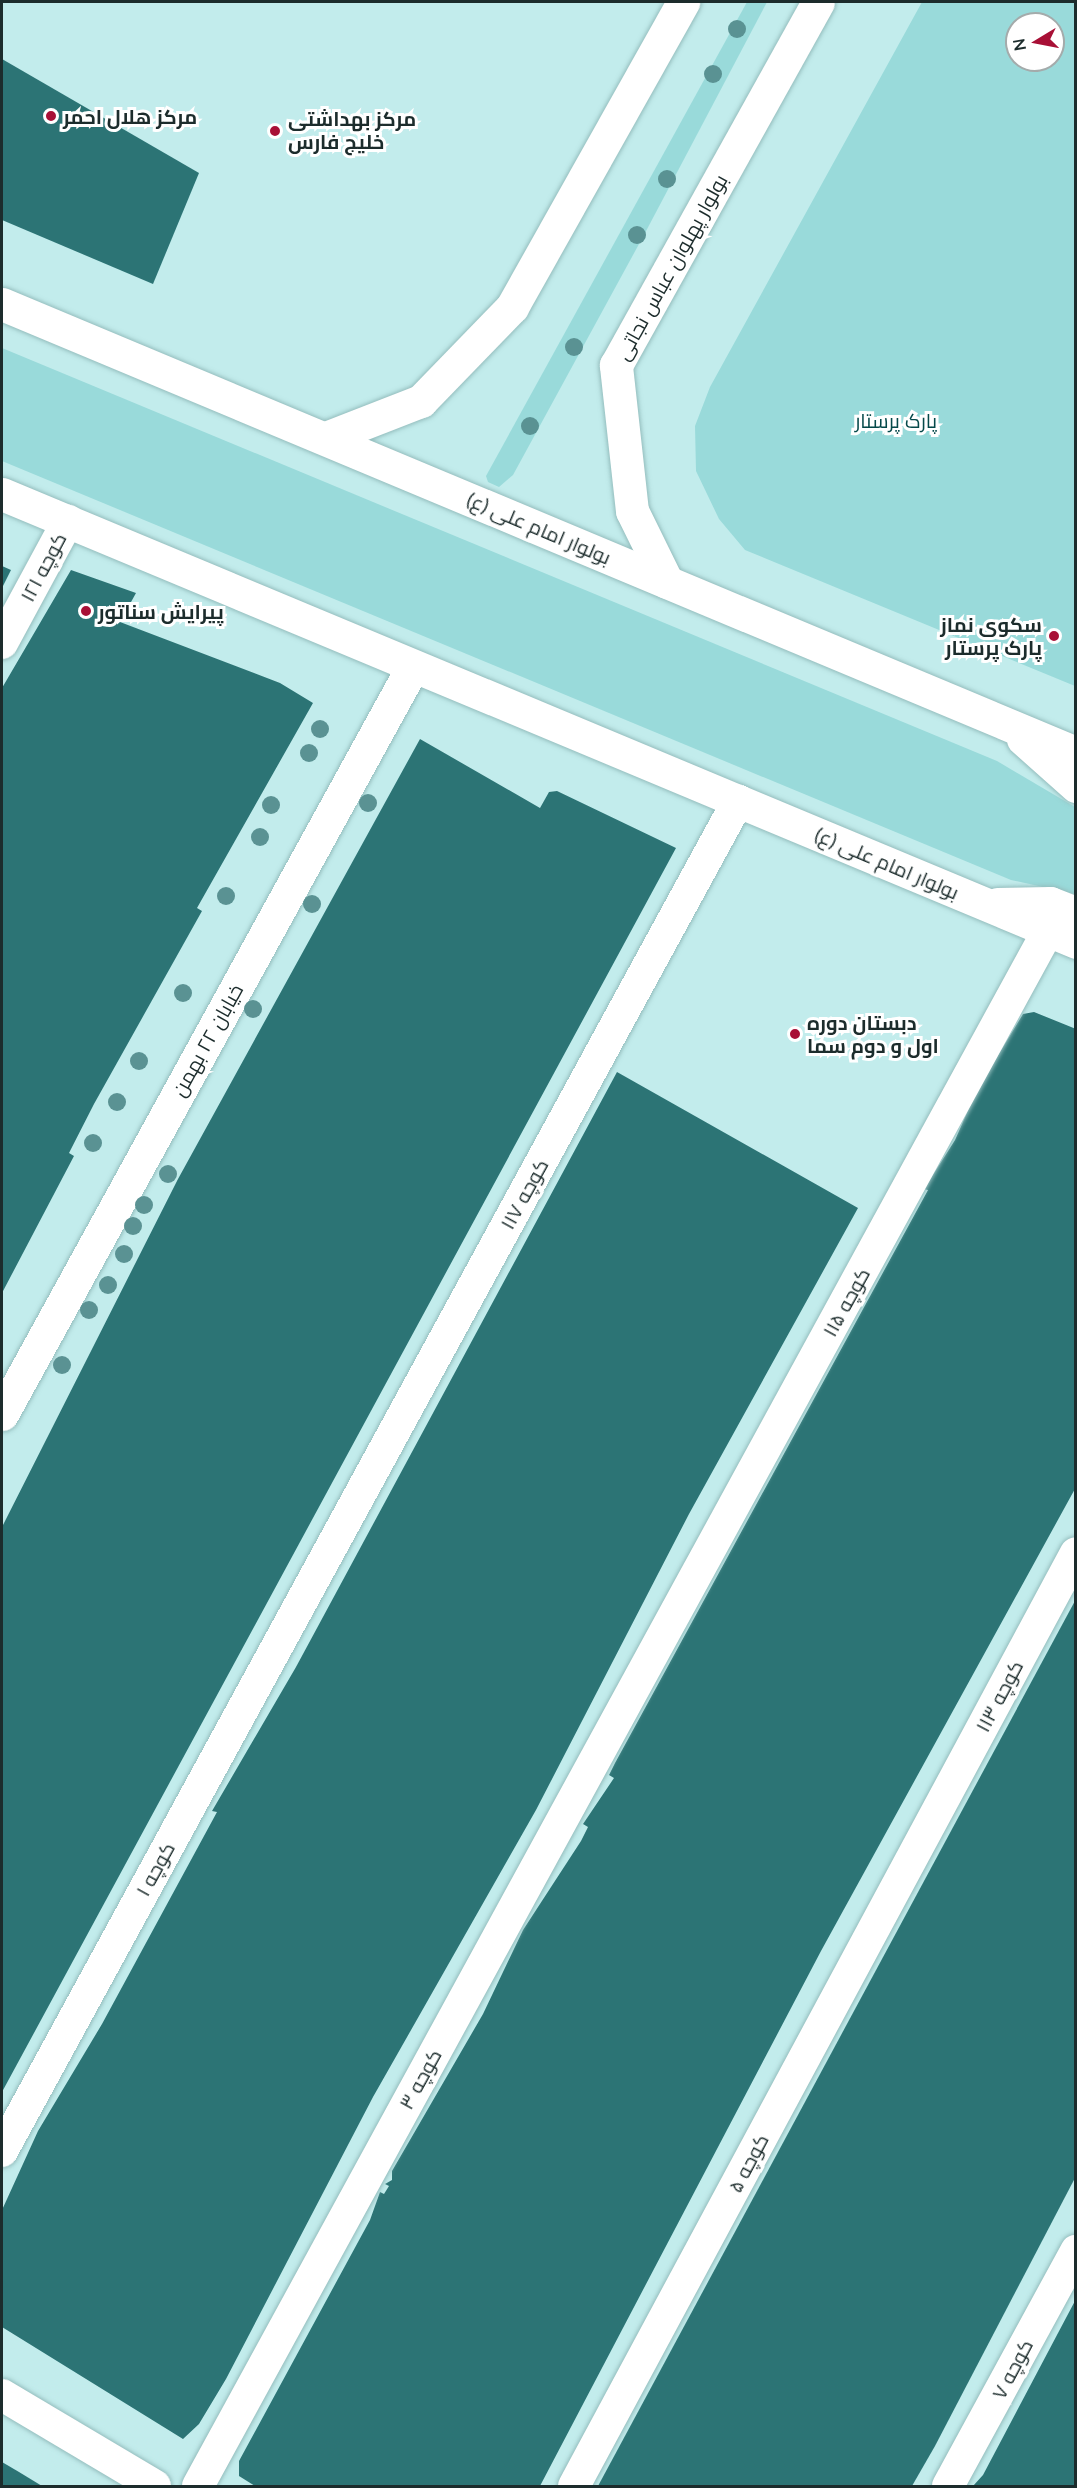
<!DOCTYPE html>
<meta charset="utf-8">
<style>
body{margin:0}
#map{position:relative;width:1077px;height:2488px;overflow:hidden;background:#c2ecec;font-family:Lato,Cairo,sans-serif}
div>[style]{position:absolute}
.green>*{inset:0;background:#99dada}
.building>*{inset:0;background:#2c7475}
.roads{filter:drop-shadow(0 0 2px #94bdbd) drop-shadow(0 0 2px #94bdbd)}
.minor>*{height:32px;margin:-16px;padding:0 16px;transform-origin:16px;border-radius:16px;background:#fff}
.tertiary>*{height:33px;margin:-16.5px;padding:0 16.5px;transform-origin:16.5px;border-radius:16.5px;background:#fff}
.secondary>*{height:33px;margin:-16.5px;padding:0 16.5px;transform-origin:16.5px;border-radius:16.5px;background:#fff}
.primary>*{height:33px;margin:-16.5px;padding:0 16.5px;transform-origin:16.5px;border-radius:16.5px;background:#fff}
.trees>*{width:18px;height:18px;margin:-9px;border-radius:50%;background:#5a9293}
.dots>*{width:16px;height:16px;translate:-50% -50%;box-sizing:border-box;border:3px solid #fff;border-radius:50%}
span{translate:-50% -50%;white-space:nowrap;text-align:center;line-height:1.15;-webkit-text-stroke:6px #fff;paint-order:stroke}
.poi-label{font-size:20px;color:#1c2c2c;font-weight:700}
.left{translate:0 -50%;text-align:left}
.right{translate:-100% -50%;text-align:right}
.street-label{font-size:20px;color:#1c2c2c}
.park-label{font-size:20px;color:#05494a}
.frame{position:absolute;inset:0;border:3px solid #1c2c2c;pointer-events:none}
.north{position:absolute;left:1005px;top:12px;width:60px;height:60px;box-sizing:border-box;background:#fff;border:2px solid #a4abab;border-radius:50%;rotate:260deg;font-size:16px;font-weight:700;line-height:24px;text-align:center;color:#1c2c2c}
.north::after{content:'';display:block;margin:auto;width:21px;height:27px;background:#a81036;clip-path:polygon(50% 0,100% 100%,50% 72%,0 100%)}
</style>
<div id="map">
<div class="green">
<i style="clip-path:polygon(747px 2px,767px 2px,645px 233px,513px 475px,499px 487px,488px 482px,486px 476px)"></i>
<i style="clip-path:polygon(evenodd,922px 2px,1075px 2px,1075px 686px,745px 550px,719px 519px,696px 471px,695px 426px,710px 387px,922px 2px,1017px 24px,1053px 24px,1053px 60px,1017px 60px,1017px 24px)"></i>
<i style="clip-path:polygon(2px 348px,997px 761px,1075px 807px,1075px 894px,1011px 880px,2px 461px)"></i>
</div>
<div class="building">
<i style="clip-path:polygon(2px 59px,199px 173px,153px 284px,2px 220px)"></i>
<i style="clip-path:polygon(2px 566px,11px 570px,2px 588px)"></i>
<i style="clip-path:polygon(71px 570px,136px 593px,120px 622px,280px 683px,313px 703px,197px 908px,202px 911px,94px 1104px,69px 1153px,74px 1156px,2px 1293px,2px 688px)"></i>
<i style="clip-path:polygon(420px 739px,540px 808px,549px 792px,557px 791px,676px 848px,2px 2092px,2px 1527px,178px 1179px)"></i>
<i style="clip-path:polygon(1034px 1012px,1076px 1029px,1076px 1487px,821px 1951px,540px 2486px,255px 2486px,239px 2476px,239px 2461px,370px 2220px,380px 2192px,384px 2194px,389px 2186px,385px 2184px,392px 2180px,392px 2171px,483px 2014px,523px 1930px,581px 1841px,588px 1827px,583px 1824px,614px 1778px,609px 1775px,615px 1763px,928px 1190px,924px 1189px,955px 1140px,977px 1090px,1023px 1014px)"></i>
<i style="clip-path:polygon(617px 1072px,858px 1208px,689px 1514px,536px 1810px,373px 2097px,226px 2379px,199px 2424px,183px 2439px,2px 2327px,2px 2210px,38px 2131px,102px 2024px,217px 1812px,212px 1811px,296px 1667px)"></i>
<i style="clip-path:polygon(1076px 1599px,1076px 2176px,935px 2446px,912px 2486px,598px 2486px)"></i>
<i style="clip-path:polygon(1076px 2299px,1076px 2486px,973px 2486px,983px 2475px)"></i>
<i style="clip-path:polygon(2px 2462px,19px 2472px,42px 2486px,2px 2486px)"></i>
</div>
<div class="roads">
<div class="minor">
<i style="left:2px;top:643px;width:139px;rotate:-61.6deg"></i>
<i style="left:2px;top:2151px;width:1538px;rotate:-61.4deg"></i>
<i style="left:2px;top:2395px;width:178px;rotate:30.7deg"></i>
<i style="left:198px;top:2486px;width:1772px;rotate:-61.34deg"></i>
<i style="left:574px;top:2486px;width:1059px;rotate:-61.72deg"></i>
<i style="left:948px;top:2486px;width:268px;rotate:-61.4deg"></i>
</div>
<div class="tertiary">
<i style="left:2px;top:1414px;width:853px;rotate:-61.21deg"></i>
</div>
<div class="secondary">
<i style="left:326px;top:438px;width:102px;rotate:-21.3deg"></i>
<i style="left:421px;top:401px;width:131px;rotate:-45.9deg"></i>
<i style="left:512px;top:307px;width:350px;rotate:-60.7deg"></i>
<i style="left:667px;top:582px;width:79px;rotate:-116.2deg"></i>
<i style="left:632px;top:511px;width:147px;rotate:-96.3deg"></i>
<i style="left:616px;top:365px;width:415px;rotate:-60.9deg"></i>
</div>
<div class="primary">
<i style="left:2px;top:304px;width:1164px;rotate:22.69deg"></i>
<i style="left:2px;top:494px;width:1164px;rotate:22.64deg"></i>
<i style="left:1023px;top:739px;width:71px;rotate:41.6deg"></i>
<i style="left:997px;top:904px;width:53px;rotate:-1.1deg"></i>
<i style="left:1050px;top:903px;width:28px;rotate:21deg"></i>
</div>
</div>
<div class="trees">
<i style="left:737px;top:29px"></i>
<i style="left:713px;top:74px"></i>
<i style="left:667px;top:179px"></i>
<i style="left:637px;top:235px"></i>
<i style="left:574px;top:347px"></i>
<i style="left:530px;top:426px"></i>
<i style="left:320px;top:729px"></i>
<i style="left:309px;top:753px"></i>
<i style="left:368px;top:803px"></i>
<i style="left:271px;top:805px"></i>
<i style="left:260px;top:837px"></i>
<i style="left:226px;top:896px"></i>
<i style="left:312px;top:904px"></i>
<i style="left:183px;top:993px"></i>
<i style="left:253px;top:1009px"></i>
<i style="left:139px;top:1061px"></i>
<i style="left:117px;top:1102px"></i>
<i style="left:93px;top:1143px"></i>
<i style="left:168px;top:1174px"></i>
<i style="left:144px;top:1205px"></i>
<i style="left:133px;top:1226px"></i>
<i style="left:124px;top:1254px"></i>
<i style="left:108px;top:1285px"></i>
<i style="left:89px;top:1310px"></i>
<i style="left:62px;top:1365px"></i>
</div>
<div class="dots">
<i style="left:51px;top:116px;background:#a81036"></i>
<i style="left:275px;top:131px;background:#a81036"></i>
<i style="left:86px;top:611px;background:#a81036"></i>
<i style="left:1054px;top:636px;background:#a81036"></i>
<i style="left:795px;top:1034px;background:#a81036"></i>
</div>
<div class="poi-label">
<span class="left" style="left:63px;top:116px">مرکز هلال احمر</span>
<span class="left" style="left:288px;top:130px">مرکز بهداشتی<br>خلیج فارس</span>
<span class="left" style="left:98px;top:611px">پیرایش سناتور</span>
<span class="right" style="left:1042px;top:636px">سکوی نماز<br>پارک پرستار</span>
<span class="left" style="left:807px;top:1034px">دبستان دوره<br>اول و دوم سما</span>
</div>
<div class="street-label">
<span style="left:671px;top:267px;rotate:-61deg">بولوار پهلوان عباس نجاتی</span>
<span style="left:539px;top:528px;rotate:23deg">بولوار امام علی (ع)</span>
<span style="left:43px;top:567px;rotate:-62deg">کوچه ۱۲۱</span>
<span style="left:887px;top:863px;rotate:23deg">بولوار امام علی (ع)</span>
<span style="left:207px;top:1040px;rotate:-61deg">خیابان ۲۲ بهمن</span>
<span style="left:524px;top:1194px;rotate:-61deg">کوچه ۱۱۷</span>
<span style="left:846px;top:1302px;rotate:-61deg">کوچه ۱۱۵</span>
<span style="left:999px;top:1696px;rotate:-62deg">کوچه ۱۱۳</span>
<span style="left:155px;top:1869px;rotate:-61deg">کوچه ۱</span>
<span style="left:420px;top:2079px;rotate:-61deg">کوچه ۳</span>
<span style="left:748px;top:2163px;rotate:-62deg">کوچه ۵</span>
<span style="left:1012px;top:2369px;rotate:-62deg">کوچه ۷</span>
</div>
<div class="park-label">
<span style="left:896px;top:420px">پارک پرستار</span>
</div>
<div class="frame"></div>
<div class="north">N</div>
</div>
